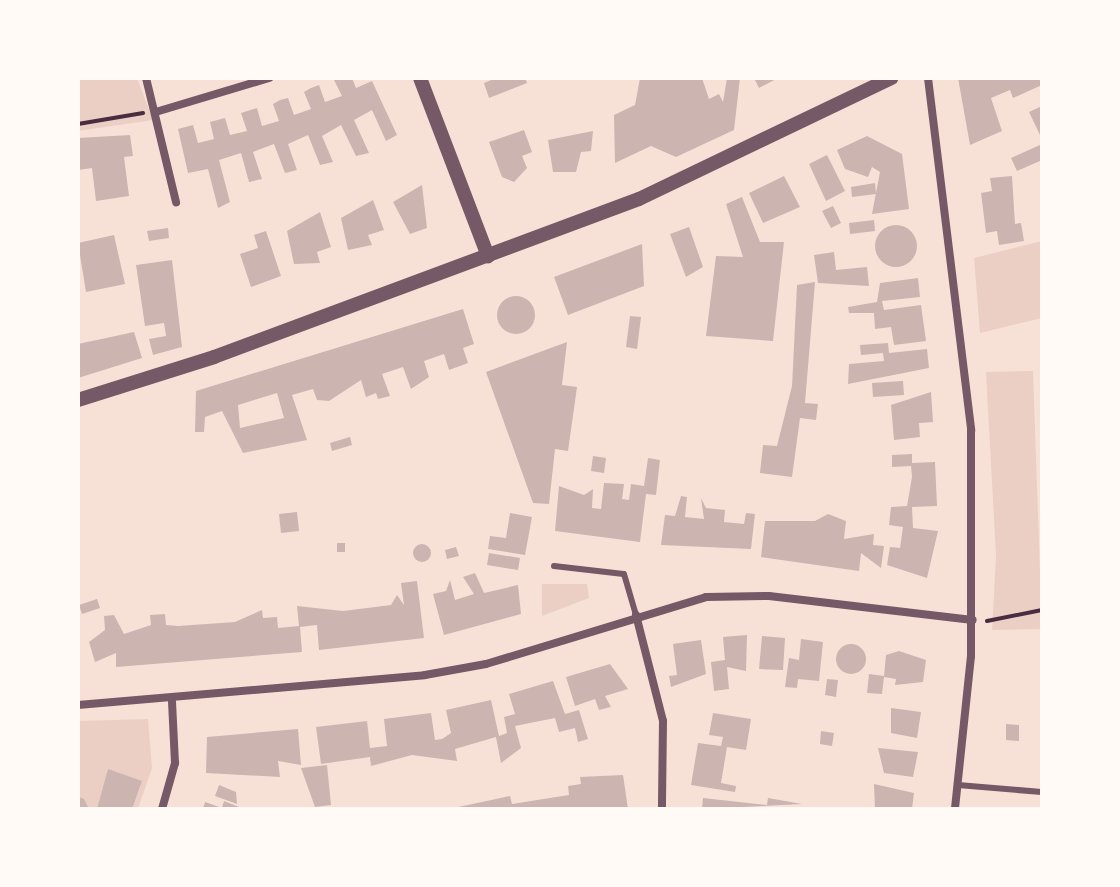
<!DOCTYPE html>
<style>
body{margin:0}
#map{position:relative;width:1120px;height:887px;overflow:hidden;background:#f7e1d7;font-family:Jost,sans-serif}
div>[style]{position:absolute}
.green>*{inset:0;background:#ebcfc5}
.building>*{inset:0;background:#ccb4b1}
.round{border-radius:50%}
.path>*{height:4px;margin:-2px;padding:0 2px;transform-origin:2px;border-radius:2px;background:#4a2c40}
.service>*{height:6px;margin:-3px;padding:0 3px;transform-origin:3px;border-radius:3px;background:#755966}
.minor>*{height:8px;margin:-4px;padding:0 4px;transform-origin:4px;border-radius:4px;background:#755966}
.tertiary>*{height:14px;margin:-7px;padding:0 7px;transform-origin:7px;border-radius:7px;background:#755966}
span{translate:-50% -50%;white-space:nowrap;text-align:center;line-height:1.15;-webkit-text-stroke:6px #fffaf5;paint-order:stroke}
.frame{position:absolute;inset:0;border:80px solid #fffaf5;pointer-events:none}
</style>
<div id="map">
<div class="green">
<i style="clip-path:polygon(78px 78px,137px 78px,153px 120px,78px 131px)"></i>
<i style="clip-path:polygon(1042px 241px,1042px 318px,980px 333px,974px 258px)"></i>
<i style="clip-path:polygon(1033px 371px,1042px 629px,992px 630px,996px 556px,986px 372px)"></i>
<i style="clip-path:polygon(542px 584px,587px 584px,589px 598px,542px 616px)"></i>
<i style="clip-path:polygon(148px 719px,152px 768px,138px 809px,78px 809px,78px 721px)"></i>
</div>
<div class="building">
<i style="clip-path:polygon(333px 78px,352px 78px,356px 88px,372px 81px,397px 135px,386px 141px,372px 110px,354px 120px,369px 153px,356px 156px,341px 125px,322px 136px,333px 162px,320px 165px,308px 135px,288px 144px,297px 170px,285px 173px,274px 144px,253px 152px,262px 179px,249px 182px,241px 153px,219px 160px,230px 202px,218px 208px,208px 169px,188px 173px,178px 129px,193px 125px,198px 143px,214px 139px,210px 122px,225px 118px,230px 135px,247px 131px,241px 113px,257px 108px,262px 126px,279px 121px,273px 104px,280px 100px,288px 98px,294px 115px,311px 109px,304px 92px,311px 88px,319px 85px,325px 102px,342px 96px)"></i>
<i style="clip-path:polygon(496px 78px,525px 78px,527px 83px,489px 98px,484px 83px)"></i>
<i style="clip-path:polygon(640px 78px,702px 78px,709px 99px,719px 94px,723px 102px,727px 78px,740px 78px,734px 130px,676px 157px,651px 146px,615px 163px,614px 115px,635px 105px)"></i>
<i style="clip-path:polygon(754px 78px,778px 78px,759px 88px)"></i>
<i style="clip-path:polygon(958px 78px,1042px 78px,1042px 85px,1013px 98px,1010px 90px,991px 98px,1002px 131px,970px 145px)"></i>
<i style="clip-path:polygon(1042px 106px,1042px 139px,1029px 112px)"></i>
<i style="clip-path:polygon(524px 130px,532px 152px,522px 156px,527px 168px,514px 182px,502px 177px,489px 142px)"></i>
<i style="clip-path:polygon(593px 131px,591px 151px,581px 152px,576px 172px,553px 172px,548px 140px)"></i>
<i style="clip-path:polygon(130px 135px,133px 156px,124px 157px,129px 196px,96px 201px,92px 168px,78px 170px,78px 138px)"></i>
<i style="clip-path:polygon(867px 136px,902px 154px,909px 209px,872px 214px,880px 172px,872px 167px,868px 177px,845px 169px,837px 150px)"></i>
<i style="clip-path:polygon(1040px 145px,1042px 160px,1017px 171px,1011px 158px)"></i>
<i style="clip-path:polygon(827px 155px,845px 191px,826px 201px,809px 164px)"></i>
<i style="clip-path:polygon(784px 176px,800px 207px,763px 223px,749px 193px)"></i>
<i style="clip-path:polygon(1012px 176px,1015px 224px,1021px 223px,1024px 241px,999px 245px,997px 231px,986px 233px,981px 193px,992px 191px,990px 178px)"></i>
<i style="clip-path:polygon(875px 183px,876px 194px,852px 197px,851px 187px)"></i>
<i style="clip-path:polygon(422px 185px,427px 228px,410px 234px,393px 202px)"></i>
<i style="clip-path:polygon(742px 197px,760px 242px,784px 242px,773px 341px,706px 336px,716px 256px,743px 257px,726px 204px)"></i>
<i style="clip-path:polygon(373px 200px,384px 230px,368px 235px,372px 245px,348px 250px,341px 218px)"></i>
<i style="clip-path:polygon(833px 206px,841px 223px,831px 228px,822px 211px)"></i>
<i style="clip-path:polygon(320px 212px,331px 247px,317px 252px,320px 263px,294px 264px,287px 231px)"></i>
<i style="clip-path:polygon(874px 220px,875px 231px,850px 234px,849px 223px)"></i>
<i class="round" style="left:875px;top:225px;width:42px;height:42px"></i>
<i style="clip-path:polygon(689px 227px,703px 267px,686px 277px,670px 234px)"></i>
<i style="clip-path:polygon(168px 228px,169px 238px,149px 241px,147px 231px)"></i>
<i style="clip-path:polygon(266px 231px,281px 276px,251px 287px,240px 254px,258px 248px,254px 235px)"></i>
<i style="clip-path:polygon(114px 235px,125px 284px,86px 292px,78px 243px)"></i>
<i style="clip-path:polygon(642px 244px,644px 286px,568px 315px,554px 277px)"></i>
<i style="clip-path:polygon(834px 252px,836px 270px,867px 267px,869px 286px,818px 283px,814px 255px)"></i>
<i style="clip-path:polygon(172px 260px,182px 347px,153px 355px,149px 339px,166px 336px,164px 323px,145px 326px,136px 265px)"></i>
<i style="clip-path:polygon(918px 278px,920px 297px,882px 301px,884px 310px,921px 305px,926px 341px,894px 345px,891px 327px,875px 329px,874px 313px,849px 313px,848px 307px,877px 302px,880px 283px)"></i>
<i style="clip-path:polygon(815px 282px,805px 403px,818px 404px,816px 420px,800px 418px,792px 477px,760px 473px,763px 445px,777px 446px,792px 386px,797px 285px)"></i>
<i class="round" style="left:497px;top:296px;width:38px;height:38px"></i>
<i style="clip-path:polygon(evenodd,463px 309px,474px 344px,463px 348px,468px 363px,449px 370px,444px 354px,424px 361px,429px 377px,411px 389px,403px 367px,382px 374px,390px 396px,378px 399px,376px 393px,366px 397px,361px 380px,329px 401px,317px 400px,313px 389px,292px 395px,307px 440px,243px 453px,222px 411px,205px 417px,204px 432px,195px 432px,196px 391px,463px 309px,277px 393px,284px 418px,240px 428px,238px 405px,277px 393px)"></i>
<i style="clip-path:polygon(630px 316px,641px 317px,637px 349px,626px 347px)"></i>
<i style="clip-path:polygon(134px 332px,142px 358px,78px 378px,78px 344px)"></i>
<i style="clip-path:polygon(567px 342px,562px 385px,577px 387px,568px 451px,555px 449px,549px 504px,533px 503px,486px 372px)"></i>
<i style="clip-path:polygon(888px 343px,889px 353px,927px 349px,929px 368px,848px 384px,849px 364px,884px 361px,883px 353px,861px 355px,860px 345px)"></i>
<i style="clip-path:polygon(903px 381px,904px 395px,873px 397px,872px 383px)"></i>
<i style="clip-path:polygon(931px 392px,933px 422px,919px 423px,920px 437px,894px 440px,891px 405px)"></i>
<i style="clip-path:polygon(350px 437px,352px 445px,332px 451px,330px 443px)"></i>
<i style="clip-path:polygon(912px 454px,912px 463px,935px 462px,937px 506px,912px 507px,913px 528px,938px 531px,927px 578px,887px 565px,890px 547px,900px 548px,903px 527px,889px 525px,891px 507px,907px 506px,912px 477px,911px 466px,892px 467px,892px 455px)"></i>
<i style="clip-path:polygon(593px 456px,606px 458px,604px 473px,591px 471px)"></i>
<i style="clip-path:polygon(648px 458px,660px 460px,656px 495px,646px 494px,640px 542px,555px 531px,559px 486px,584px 495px,593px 489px,592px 508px,601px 509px,604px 483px,624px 484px,622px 499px,629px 500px,631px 484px,644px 486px)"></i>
<i style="clip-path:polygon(681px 496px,687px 497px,685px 517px,704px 519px,701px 498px,706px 508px,725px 510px,724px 522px,744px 524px,746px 513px,755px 514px,751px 549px,661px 545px,665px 515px,675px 516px)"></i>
<i style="clip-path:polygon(297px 512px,299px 531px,281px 533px,279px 514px)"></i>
<i style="clip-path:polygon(510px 513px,532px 517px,525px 555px,488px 549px,490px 536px,506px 538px)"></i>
<i style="clip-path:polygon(828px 514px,846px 521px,844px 539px,874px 534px,873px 545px,884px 546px,881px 568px,861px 553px,859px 571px,761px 557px,765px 521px,815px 521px)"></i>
<i style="clip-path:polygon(337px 543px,345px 543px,345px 552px,337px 552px)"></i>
<i class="round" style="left:413px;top:544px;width:18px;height:18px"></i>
<i style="clip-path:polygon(456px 547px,459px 556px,447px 559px,445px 550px)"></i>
<i style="clip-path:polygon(489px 553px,520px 558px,518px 570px,487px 565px)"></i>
<i style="clip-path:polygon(475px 573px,484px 593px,518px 585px,521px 614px,444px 635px,433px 594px,446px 591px,450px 580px,455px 600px,474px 594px,463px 577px)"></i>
<i style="clip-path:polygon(417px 581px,424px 638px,319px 650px,317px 625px,308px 626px,300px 627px,302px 652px,116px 667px,116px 653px,95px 662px,89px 642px,105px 630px,104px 616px,114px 615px,124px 634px,151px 625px,150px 615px,165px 614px,166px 625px,178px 626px,235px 622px,262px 610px,263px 618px,277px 617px,278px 628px,299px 626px,297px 606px,343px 611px,391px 605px,397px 595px,404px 605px,401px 583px)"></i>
<i style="clip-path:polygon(97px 599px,100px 608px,82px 614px,79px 605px)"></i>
<i style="clip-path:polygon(747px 635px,746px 671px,727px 667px,729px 689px,714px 691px,711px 662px,725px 660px,723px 637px)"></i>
<i style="clip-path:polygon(762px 636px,785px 638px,783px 670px,759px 669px)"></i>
<i style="clip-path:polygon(801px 639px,823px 642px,819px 681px,798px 679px,797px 688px,785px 687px,789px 658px,799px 660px)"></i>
<i style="clip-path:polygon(701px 640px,706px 674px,671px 687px,669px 676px,677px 675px,673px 644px)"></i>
<i class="round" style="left:836px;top:644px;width:30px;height:30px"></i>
<i style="clip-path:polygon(899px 651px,926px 660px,923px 682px,895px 685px,896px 679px,884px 677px,882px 694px,867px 693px,869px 674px,884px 676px,886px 655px)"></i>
<i style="clip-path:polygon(610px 664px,628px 689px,605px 696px,611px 707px,599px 710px,595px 699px,575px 706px,566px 677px)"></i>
<i style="clip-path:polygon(827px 679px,838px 680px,836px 697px,825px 695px)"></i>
<i style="clip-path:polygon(553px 681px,565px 714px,579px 710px,588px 739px,578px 742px,575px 728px,559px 732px,555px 718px,515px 726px,521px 748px,501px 763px,496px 737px,455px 749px,457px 761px,412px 755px,371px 766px,370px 757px,321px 764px,316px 727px,367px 721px,370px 748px,387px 746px,384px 719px,431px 713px,435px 740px,442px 739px,451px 733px,446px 710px,491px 700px,499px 736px,507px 733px,504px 717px,515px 714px,509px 694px)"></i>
<i style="clip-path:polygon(891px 708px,921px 712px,917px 738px,891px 733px)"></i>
<i style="clip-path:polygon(713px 713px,751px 719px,746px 750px,727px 747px,721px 783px,736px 786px,735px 792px,691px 785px,698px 743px,721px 746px,723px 737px,709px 735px)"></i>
<i style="clip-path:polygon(1006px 724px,1019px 725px,1019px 741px,1006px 740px)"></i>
<i style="clip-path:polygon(298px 729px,301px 765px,278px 761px,280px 777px,206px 773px,207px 737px)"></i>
<i style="clip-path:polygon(821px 731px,834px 733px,832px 746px,820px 744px)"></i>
<i style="clip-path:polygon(878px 748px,918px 752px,913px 777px,884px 773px)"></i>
<i style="clip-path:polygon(327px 765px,331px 805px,315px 807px,301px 768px)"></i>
<i style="clip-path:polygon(108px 769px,142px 781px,132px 809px,97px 809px)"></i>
<i style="clip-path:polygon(623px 775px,628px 809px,449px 809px,510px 796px,512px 804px,569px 795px,568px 786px,581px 784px,580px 777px)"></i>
<i style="clip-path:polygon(874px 784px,914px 793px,912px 809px,875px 808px)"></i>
<i style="clip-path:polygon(219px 785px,236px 792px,237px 804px,215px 796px)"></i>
<i style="clip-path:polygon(78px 797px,84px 799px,89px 809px,78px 809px)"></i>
<i style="clip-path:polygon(703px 798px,767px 805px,768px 798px,802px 804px,702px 809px)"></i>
<i style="clip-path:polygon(224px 801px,244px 809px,203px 809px,205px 802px,222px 808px)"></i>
</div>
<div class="path">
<i style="left:78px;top:124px;width:66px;rotate:-9.6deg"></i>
<i style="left:987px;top:621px;width:56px;rotate:-11.3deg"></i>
</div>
<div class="service">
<i style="left:554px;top:566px;width:70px;rotate:6.5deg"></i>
<i style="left:624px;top:574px;width:43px;rotate:73.7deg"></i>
<i style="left:958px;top:785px;width:84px;rotate:4.8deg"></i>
</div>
<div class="minor">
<i style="left:146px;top:78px;width:128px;rotate:76.4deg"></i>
<i style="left:928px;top:78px;width:355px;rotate:83deg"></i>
<i style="left:971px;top:430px;width:226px;rotate:90deg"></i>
<i style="left:971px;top:656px;width:154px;rotate:96deg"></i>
<i style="left:159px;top:111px;width:115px;rotate:-16.7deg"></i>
<i style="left:636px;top:615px;width:109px;rotate:75.7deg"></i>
<i style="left:663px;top:721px;width:88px;rotate:90.7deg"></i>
<i style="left:78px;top:705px;width:348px;rotate:-4.9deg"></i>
<i style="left:425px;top:675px;width:62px;rotate:-10.2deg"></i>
<i style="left:486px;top:664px;width:230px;rotate:-16.9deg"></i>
<i style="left:706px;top:597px;width:63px;rotate:-0.9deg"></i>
<i style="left:769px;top:596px;width:205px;rotate:6.7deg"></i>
<i style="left:162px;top:809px;width:48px;rotate:-74.2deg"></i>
<i style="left:175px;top:763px;width:62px;rotate:-92.8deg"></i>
</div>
<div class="tertiary">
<i style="left:420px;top:78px;width:191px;rotate:69.1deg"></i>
<i style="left:78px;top:400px;width:143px;rotate:-17.5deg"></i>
<i style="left:214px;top:357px;width:453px;rotate:-20.4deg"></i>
<i style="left:639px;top:199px;width:280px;rotate:-25.6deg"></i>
</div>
<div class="frame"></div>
</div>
